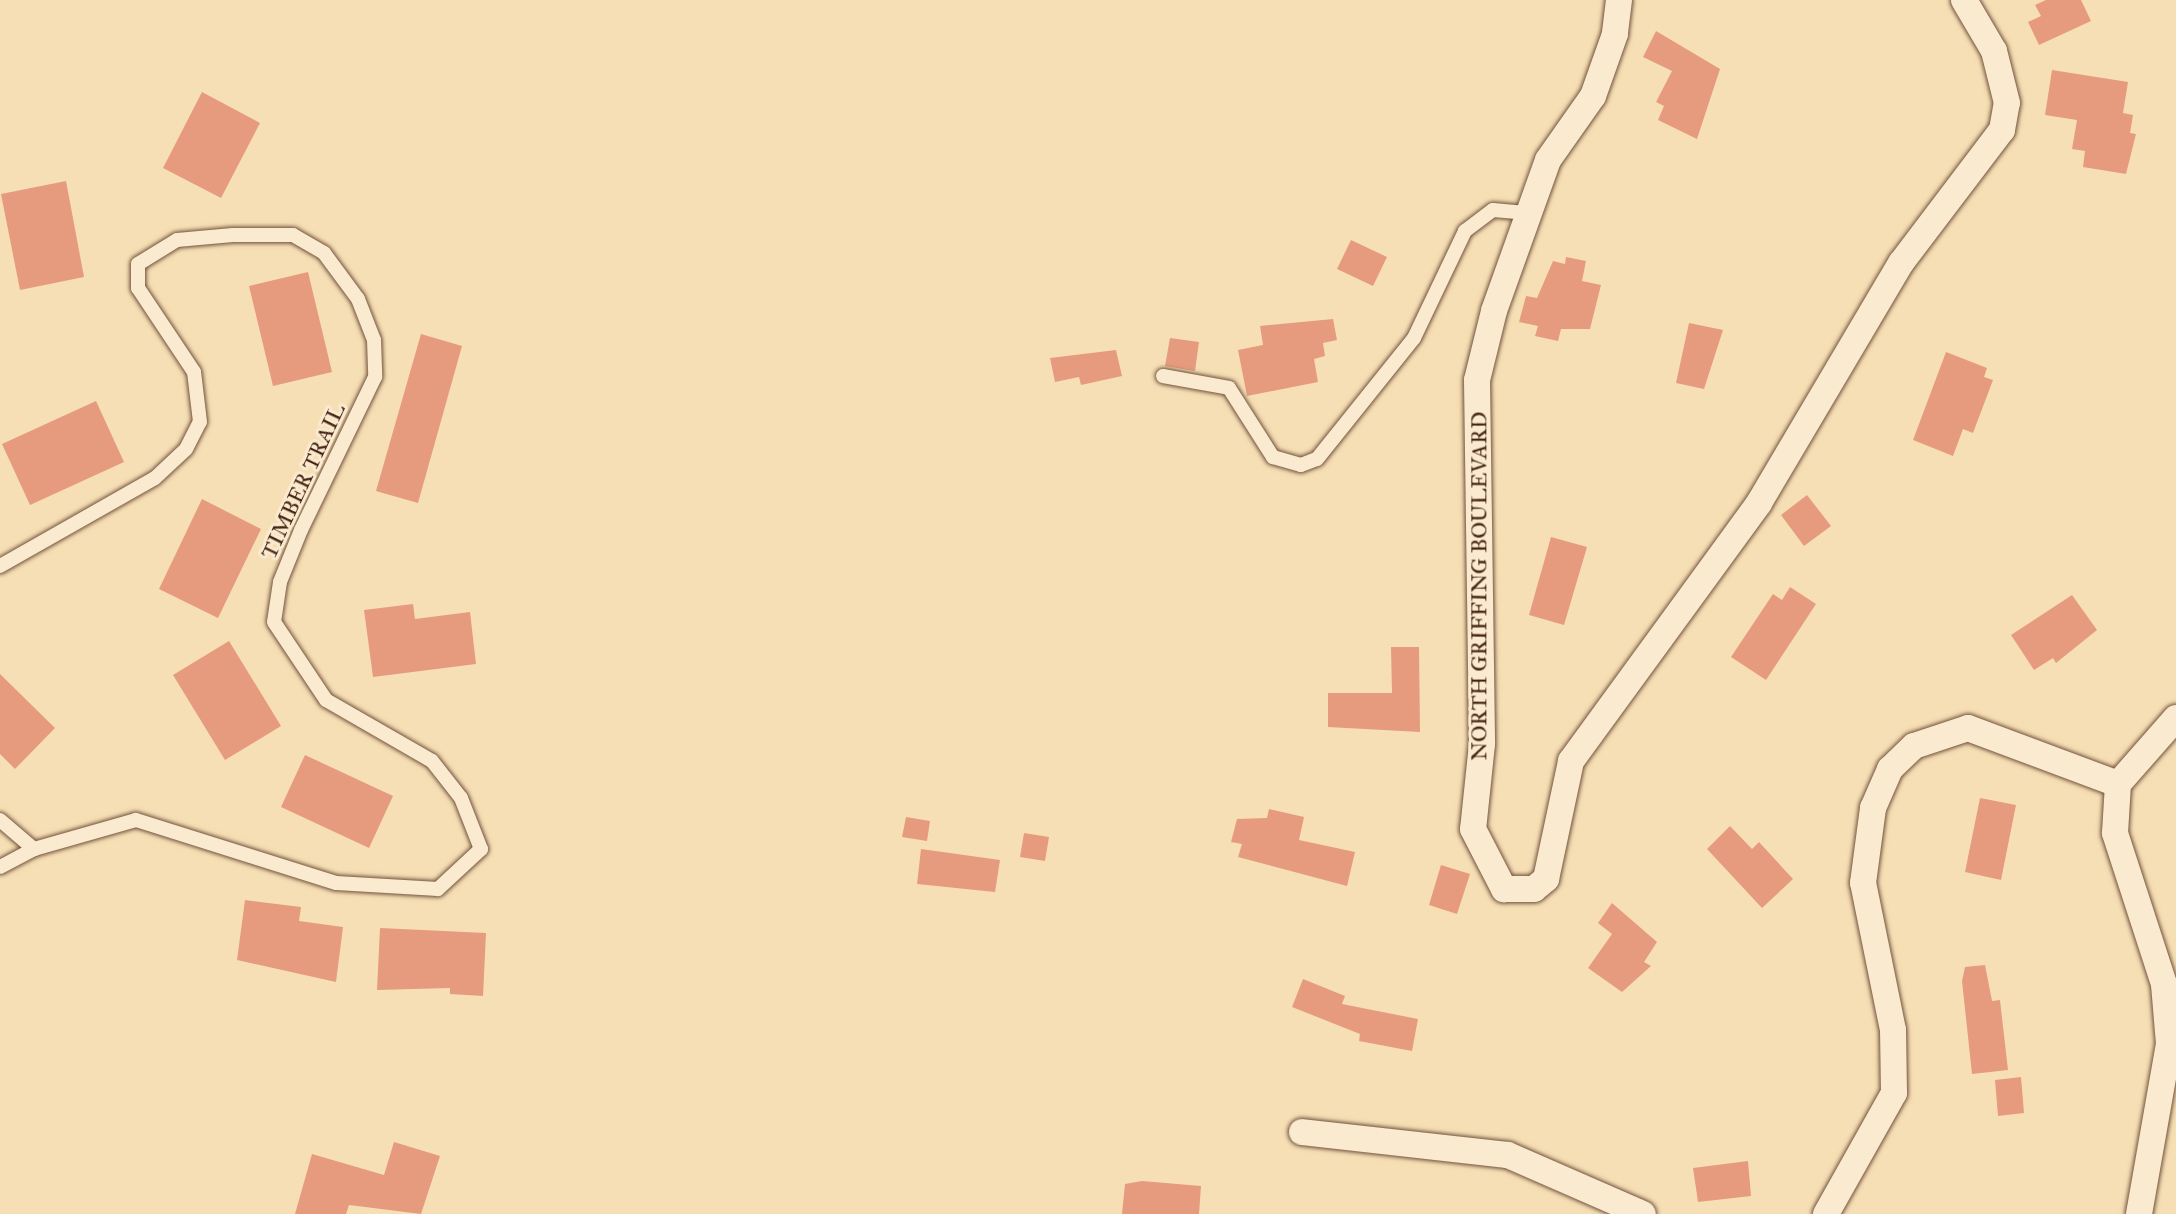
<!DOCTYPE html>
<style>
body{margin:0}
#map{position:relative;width:2176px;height:1214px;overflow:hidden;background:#f7dfb5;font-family:"IM FELL Great Primer",serif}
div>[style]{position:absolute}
.building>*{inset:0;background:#e69b7e}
.roads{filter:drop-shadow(0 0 2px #72533d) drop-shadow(0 0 2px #72533d)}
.service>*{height:14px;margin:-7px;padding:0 7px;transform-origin:7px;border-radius:7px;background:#faeacf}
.minor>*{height:26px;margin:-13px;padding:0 13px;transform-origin:13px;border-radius:13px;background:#faeacf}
span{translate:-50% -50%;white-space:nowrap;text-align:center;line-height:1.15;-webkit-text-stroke:6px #faeacf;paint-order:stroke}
.street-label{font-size:22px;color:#452415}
</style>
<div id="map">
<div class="building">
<i style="clip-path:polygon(2046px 0,2081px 0,2091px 21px,2039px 45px,2028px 22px,2041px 16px,2035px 5px)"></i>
<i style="clip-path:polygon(1656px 31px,1720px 69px,1697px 139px,1658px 120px,1664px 106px,1656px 102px,1672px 71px,1643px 57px)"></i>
<i style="clip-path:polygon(2052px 70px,2128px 82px,2123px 113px,2133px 115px,2130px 133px,2136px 134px,2126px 174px,2083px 167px,2085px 151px,2072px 149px,2077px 120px,2045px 115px)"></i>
<i style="clip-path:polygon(202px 92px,260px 123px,221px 198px,163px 168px)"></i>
<i style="clip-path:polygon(66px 181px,84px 277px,20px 290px,1px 194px)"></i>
<i style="clip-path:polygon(1351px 240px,1387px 257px,1373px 286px,1337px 269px)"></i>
<i style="clip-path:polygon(1566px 257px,1586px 261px,1582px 281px,1601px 285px,1590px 329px,1561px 329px,1558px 341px,1535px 336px,1538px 326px,1519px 322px,1526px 296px,1537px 298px,1553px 261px,1565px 264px)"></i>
<i style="clip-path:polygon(308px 272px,332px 372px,273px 386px,249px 286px)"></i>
<i style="clip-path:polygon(1333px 319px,1337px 340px,1323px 343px,1325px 356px,1314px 359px,1318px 382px,1247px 396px,1238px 350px,1263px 345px,1260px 326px)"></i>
<i style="clip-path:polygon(1689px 323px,1723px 330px,1704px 389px,1676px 383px)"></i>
<i style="clip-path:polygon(421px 334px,462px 346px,418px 503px,376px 491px)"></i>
<i style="clip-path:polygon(1170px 338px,1199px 342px,1195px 371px,1165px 366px)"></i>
<i style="clip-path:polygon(1116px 350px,1122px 376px,1081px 385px,1079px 377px,1055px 382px,1050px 358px)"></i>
<i style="clip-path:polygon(1946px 352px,1987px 368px,1984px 377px,1993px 380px,1973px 433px,1963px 429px,1953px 456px,1913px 440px)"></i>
<i style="clip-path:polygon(96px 401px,124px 462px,30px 505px,2px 444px)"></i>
<i style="clip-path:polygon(1807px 495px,1831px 526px,1804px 546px,1781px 515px)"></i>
<i style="clip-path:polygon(202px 499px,261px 529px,218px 618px,159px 589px)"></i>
<i style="clip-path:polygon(1551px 537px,1587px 547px,1564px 625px,1529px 615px)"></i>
<i style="clip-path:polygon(1790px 587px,1816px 604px,1766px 680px,1731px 657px,1773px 594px,1782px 600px)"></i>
<i style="clip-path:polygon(2072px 595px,2097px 630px,2056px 663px,2053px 658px,2034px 670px,2011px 635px)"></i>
<i style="clip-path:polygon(413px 604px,415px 619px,470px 612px,476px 664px,373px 677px,364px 610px)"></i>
<i style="clip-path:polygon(229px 641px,281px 726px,225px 760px,173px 675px)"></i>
<i style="clip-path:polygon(1391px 647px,1419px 647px,1420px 732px,1328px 727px,1328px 693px,1392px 693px)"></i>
<i style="clip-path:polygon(0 674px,55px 728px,15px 769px,0 754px)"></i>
<i style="clip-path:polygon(305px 755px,393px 796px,369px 848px,281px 807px)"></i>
<i style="clip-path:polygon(1980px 798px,2016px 805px,2001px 880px,1965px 872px)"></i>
<i style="clip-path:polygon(1269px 809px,1304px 817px,1299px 840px,1355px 852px,1347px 886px,1238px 857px,1242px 844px,1231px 842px,1237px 819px,1267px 818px)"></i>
<i style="clip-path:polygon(906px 817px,930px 821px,927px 841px,902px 837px)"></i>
<i style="clip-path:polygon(1730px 826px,1752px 849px,1759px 842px,1793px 879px,1762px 908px,1707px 849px)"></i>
<i style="clip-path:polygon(1024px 833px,1049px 837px,1045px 861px,1020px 857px)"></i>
<i style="clip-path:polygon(921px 849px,1000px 860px,995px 892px,917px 884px)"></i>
<i style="clip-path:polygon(1441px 865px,1470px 874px,1457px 914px,1429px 905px)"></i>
<i style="clip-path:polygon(245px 900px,301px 907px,299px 921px,343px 927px,336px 982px,237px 960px)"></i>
<i style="clip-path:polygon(1612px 903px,1657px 942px,1644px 962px,1651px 966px,1622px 992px,1588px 968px,1612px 934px,1598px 923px)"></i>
<i style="clip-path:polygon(380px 928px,486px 933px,483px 996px,450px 994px,450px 988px,377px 990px)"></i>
<i style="clip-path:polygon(1985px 965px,1992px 1001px,2000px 1000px,2008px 1070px,1972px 1074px,1962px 981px,1965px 967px)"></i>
<i style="clip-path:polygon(1303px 979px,1345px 996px,1342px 1004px,1418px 1019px,1412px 1051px,1359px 1041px,1360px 1034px,1292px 1007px)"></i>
<i style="clip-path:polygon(2021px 1077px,2024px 1113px,1998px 1116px,1995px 1080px)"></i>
<i style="clip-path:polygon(394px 1142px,440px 1156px,421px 1214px,349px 1205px,346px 1214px,295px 1214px,312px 1154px,384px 1175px)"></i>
<i style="clip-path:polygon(1748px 1161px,1751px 1196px,1698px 1202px,1693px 1168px)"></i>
<i style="clip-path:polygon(1142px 1181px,1201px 1186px,1199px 1214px,1122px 1214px,1125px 1184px)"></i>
</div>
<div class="roads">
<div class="service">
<i style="left:1163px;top:376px;width:67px;rotate:10.3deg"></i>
<i style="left:1229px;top:388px;width:82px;rotate:57.5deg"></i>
<i style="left:1273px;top:457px;width:29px;rotate:16deg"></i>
<i style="left:1301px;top:465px;width:17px;rotate:-21deg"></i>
<i style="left:1317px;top:459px;width:155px;rotate:-51.3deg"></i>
<i style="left:1414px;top:338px;width:119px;rotate:-64.5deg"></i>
<i style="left:1465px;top:231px;width:35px;rotate:-37deg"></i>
<i style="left:1493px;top:210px;width:36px;rotate:5deg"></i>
<i style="left:0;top:566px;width:178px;rotate:-29.6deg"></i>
<i style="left:155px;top:478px;width:42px;rotate:-43.1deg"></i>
<i style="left:186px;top:449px;width:30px;rotate:-63deg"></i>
<i style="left:200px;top:422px;width:50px;rotate:-96.8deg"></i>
<i style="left:194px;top:372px;width:101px;rotate:-123.7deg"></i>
<i style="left:138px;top:288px;width:24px;rotate:-90deg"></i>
<i style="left:138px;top:264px;width:46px;rotate:-31.6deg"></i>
<i style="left:177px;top:240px;width:56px;rotate:-5.1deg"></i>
<i style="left:233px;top:235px;width:60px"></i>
<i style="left:293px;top:235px;width:36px;rotate:30deg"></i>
<i style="left:324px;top:253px;width:57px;rotate:53.5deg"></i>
<i style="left:358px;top:299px;width:44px;rotate:68.7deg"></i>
<i style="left:374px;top:340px;width:37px;rotate:88deg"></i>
<i style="left:375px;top:377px;width:170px;rotate:115.8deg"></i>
<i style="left:301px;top:530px;width:56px;rotate:112deg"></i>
<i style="left:280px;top:582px;width:40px;rotate:98.5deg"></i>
<i style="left:274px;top:622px;width:94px;rotate:56.3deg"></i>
<i style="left:326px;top:700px;width:122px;rotate:29.9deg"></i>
<i style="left:432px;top:761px;width:47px;rotate:51.9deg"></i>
<i style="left:461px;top:798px;width:55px;rotate:68.6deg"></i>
<i style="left:481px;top:849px;width:59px;rotate:137.1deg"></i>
<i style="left:438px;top:889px;width:102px;rotate:-176.6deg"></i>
<i style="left:336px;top:883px;width:210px;rotate:-162.5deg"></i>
<i style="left:136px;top:820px;width:106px;rotate:164.1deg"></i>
<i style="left:34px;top:849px;width:38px;rotate:152deg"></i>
<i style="left:0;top:820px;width:45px;rotate:40.5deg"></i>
</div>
<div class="minor">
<i style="left:1619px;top:0;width:34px;rotate:97deg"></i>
<i style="left:1615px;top:34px;width:66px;rotate:109.5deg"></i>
<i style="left:1593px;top:96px;width:78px;rotate:125.1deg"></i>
<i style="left:1548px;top:160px;width:160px;rotate:109.7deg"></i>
<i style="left:1494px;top:311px;width:71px;rotate:103.8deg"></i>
<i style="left:1477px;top:380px;width:364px;rotate:89.2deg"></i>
<i style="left:1482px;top:744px;width:85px;rotate:96deg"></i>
<i style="left:1473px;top:829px;width:68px;rotate:62.7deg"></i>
<i style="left:1504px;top:889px;width:30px"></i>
<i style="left:1534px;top:889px;width:16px;rotate:-40deg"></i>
<i style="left:1546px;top:879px;width:121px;rotate:-78deg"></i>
<i style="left:1571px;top:761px;width:319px;rotate:-53.9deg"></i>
<i style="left:1759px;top:503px;width:279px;rotate:-59.4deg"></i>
<i style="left:1901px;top:263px;width:167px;rotate:-52.8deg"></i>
<i style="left:2002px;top:130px;width:27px;rotate:-80deg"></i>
<i style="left:2007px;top:103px;width:54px;rotate:-104deg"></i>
<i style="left:1994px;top:51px;width:59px;rotate:-120.5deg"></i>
<i style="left:1302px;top:1132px;width:207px;rotate:6.4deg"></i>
<i style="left:1508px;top:1155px;width:147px;rotate:23.6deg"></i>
<i style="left:1826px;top:1214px;width:139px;rotate:-60.7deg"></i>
<i style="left:1894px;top:1093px;width:63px;rotate:-90.9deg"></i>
<i style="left:1893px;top:1030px;width:150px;rotate:-101.5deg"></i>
<i style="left:1863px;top:883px;width:76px;rotate:-82.4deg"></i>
<i style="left:1873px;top:808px;width:43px;rotate:-66.4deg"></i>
<i style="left:1890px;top:769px;width:33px;rotate:-44deg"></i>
<i style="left:1914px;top:746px;width:57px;rotate:-18.4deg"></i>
<i style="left:1968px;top:728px;width:160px;rotate:20.5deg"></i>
<i style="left:2139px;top:1214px;width:173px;rotate:-80deg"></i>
<i style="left:2169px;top:1044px;width:60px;rotate:-94.8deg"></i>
<i style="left:2164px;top:984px;width:159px;rotate:-108deg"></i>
<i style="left:2115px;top:833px;width:49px;rotate:-86.5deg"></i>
<i style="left:2118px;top:784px;width:88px;rotate:-48.7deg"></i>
</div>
</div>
<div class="street-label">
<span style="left:303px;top:481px;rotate:-65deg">TIMBER TRAIL</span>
<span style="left:1479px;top:586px;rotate:-90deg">NORTH GRIFFING BOULEVARD</span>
</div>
</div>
